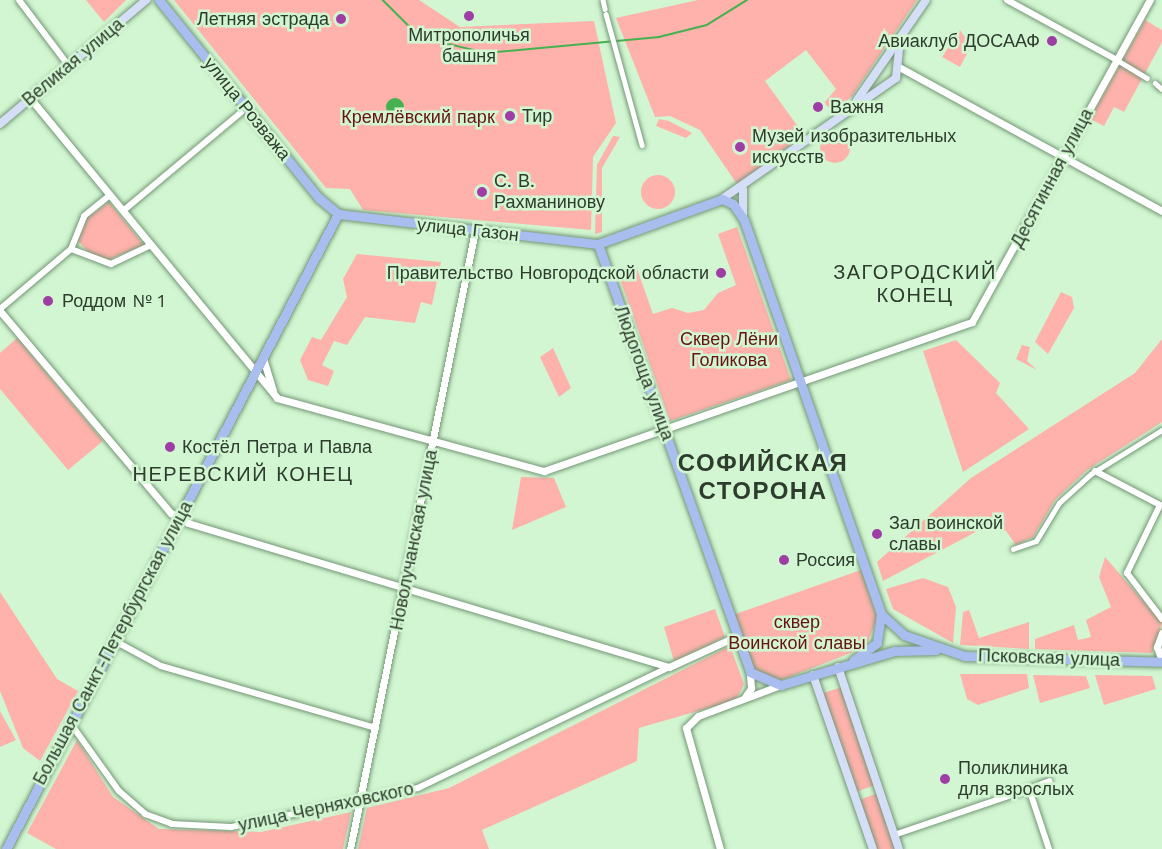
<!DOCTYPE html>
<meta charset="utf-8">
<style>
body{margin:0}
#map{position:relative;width:1162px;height:849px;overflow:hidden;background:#d1f6d1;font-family:"Work Sans",sans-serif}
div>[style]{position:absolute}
.green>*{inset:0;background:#feb2ab}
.round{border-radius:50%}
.water>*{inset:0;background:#46b150}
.stream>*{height:1.5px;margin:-0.75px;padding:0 0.75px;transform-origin:0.75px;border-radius:0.75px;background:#46b150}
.roads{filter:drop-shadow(0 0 2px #749675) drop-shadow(0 0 2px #749675)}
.pedestrian>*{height:4.5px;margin:-2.25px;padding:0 2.25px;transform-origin:2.25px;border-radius:2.25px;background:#fff}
.minor>*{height:6px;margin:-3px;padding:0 3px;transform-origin:3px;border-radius:3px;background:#fff}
.tertiary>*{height:7px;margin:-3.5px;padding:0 3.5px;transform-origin:3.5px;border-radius:3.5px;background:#fff}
.secondary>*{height:8px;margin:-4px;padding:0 4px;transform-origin:4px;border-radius:4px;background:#d4dff7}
.primary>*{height:9px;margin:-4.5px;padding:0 4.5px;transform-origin:4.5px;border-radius:4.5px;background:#a9beef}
.dots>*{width:16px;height:16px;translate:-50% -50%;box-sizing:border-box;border:3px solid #d1f6d1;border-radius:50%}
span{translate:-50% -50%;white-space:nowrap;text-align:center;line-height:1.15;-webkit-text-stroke:5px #d1f6d1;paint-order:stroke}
.poi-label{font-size:18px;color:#2e3c2e}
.right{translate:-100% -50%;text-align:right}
.left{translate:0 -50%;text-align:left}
.street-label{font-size:18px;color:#2e3c2e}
.park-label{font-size:18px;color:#681214}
.neighbourhood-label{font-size:20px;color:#2e3c2e;letter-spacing:1.5px}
.district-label{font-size:24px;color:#2e3c2e;font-weight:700;letter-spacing:1.5px}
</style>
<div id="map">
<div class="green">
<i style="clip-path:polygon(86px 0,126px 0,104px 22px)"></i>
<i style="clip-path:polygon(174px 0,419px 0,460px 27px,594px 21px,616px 123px,593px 157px,591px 230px,363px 210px,350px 189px,326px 188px)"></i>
<i style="clip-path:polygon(698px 0,917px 0,852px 96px,834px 112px,824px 103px,836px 89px,806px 50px,765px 81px,804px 135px,737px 184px,700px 130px,670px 116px,655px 117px,616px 18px)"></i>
<i style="clip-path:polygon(1145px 20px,1162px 30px,1162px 42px,1124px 112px,1114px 107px,1104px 126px,1090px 119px)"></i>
<i style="clip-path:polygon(960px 30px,971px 46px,960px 67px,942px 57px)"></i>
<i style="clip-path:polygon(659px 119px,669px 121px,692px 133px,686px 138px,656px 126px)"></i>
<i class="round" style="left:820px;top:133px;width:30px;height:30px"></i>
<i style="clip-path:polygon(613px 136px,620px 137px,602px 168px,602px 232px,595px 234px,597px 165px)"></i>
<i class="round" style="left:641px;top:175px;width:34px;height:34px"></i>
<i style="clip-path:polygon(109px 202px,144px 245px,108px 260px,91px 255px,78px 241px,87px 218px)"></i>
<i style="clip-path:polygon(737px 227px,791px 380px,670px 421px,617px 270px,635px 263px,653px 314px,672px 308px,688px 313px,704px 310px,718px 293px,736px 285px,718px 234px)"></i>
<i style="clip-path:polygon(357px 254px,441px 262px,432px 305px,421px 302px,415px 323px,365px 317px,347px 345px,334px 341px,322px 365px,334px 371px,328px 386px,308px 380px,300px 360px,312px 337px,321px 340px,347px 297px,343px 279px)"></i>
<i style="clip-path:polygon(1061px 292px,1072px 297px,1074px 308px,1048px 354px,1035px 342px)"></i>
<i style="clip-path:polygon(17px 338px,103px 441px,68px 470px,0 389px,0 353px)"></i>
<i style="clip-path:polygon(1162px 339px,1162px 422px,1087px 470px,1055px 500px,1033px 537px,1016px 545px,1006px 531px,989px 525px,883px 581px,877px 562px,971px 478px,1135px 373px)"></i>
<i style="clip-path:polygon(956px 340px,1000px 383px,996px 393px,1029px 429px,963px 472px,923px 351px)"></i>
<i style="clip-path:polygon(1022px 345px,1030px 347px,1027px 361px,1037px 370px,1016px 359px)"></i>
<i style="clip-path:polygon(553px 348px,571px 388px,559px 397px,540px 357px)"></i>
<i style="clip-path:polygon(521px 477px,554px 478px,566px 507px,512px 530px)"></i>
<i style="clip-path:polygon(1105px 557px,1162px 623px,1152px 653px,1035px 649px,1035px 639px,1074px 625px,1078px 640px,1091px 637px,1086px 620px,1111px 607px,1099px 577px)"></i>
<i style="clip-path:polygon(861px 570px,877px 618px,866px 647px,779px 681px,753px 668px,733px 615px)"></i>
<i style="clip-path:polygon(923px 578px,948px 587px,956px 607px,953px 643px,893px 609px,886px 589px)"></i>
<i style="clip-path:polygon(0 592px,57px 679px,78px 691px,40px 761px,23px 748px,0 691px)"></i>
<i style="clip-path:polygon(715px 609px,725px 637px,674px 661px,664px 627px)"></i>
<i style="clip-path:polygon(969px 610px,979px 638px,1029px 622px,1029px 649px,960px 645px,963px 612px)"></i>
<i style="clip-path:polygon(730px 646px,744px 684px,736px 700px,639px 728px,637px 761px,482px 830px,489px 849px,358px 849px,367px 808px,449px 788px)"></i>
<i style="clip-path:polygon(960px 674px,1027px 674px,1029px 688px,978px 705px,967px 699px)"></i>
<i style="clip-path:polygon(1033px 675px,1086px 676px,1090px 688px,1040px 703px)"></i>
<i style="clip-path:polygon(1095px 675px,1152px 676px,1156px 689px,1104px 705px)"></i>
<i style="clip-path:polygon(842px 687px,875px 785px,856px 792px,823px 693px)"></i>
<i style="clip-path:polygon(0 711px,16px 740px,0 747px)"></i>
<i style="clip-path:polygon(77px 740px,113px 797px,159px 829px,261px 832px,351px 812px,343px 849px,56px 849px,27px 833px)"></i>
<i style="clip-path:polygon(878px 793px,897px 849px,875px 849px,859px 800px)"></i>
</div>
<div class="water">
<i class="round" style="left:386px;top:98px;width:18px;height:18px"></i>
</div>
<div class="stream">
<i style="left:383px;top:0;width:52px;rotate:45deg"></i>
<i style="left:420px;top:37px;width:68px;rotate:13.6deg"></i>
<i style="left:486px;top:53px;width:174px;rotate:-5.3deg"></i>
<i style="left:659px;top:37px;width:49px;rotate:-14deg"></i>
<i style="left:707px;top:25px;width:47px;rotate:-32deg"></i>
</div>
<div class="roads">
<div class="pedestrian">
<i style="left:603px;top:0;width:9px;rotate:77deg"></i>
<i style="left:606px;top:14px;width:136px;rotate:74.6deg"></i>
<i style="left:1117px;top:60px;width:35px;rotate:31deg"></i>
<i style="left:1155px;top:83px;width:9px;rotate:41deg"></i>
<i style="left:1013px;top:549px;width:24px;rotate:-19deg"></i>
<i style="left:1036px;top:541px;width:44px;rotate:-58.8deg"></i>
<i style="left:1059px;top:503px;width:43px;rotate:-42.2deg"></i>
<i style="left:1091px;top:474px;width:84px;rotate:-31.8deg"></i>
</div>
<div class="minor">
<i style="left:19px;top:0;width:83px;rotate:52.9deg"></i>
<i style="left:1007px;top:0;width:125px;rotate:28.6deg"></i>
<i style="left:123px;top:211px;width:160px;rotate:-39.9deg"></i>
<i style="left:71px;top:249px;width:43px;rotate:20.6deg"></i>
<i style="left:111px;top:264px;width:44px;rotate:-25.4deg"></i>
<i style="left:0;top:309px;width:93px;rotate:-40.2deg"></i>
<i style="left:71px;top:249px;width:35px;rotate:-68deg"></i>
<i style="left:84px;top:216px;width:33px;rotate:-39deg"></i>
<i style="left:1095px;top:471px;width:73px;rotate:27.6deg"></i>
<i style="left:1160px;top:505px;width:76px;rotate:115.9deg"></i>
<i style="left:1127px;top:573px;width:58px;rotate:52.7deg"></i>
<i style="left:115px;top:641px;width:52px;rotate:28.5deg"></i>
<i style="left:161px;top:666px;width:224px;rotate:16.1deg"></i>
<i style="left:71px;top:724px;width:82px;rotate:54.4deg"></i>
<i style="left:119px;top:791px;width:35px;rotate:41deg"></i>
<i style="left:145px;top:814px;width:29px;rotate:20deg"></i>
<i style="left:172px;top:824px;width:59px;rotate:2.9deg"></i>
<i style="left:231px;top:827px;width:191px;rotate:-11.8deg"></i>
<i style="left:418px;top:788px;width:279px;rotate:-25.7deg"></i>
<i style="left:894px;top:835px;width:143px;rotate:-18.8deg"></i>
<i style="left:1049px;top:849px;width:63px;rotate:-108.4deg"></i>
<i style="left:1029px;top:789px;width:22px;rotate:-21deg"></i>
</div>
<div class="tertiary">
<i style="left:899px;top:67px;width:300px;rotate:28.7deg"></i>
<i style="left:30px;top:98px;width:389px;rotate:50.5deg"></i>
<i style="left:277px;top:398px;width:277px;rotate:15.3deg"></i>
<i style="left:544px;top:471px;width:453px;rotate:-19.2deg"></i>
<i style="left:972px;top:322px;width:368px;rotate:-61.1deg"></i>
<i style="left:0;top:311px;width:265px;rotate:49.8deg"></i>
<i style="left:171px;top:513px;width:20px;rotate:30deg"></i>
<i style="left:188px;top:523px;width:502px;rotate:16.67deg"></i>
<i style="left:669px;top:667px;width:75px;rotate:-24.5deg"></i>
<i style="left:263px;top:358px;width:34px;rotate:73deg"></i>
<i style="left:1162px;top:633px;width:15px;rotate:110deg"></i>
<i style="left:1157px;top:647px;width:15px;rotate:70deg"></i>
<i style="left:745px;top:697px;width:11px;rotate:-56deg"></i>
<i style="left:751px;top:688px;width:16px;rotate:-94deg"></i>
<i style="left:350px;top:849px;width:631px;rotate:-78.57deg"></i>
<i style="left:720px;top:849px;width:126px;rotate:-105.7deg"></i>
<i style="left:686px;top:728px;width:17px;rotate:-45deg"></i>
<i style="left:698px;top:716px;width:89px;rotate:-20.5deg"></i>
</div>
<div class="secondary">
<i style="left:857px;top:100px;width:121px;rotate:-55.4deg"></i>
<i style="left:0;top:124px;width:192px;rotate:-40.3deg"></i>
<i style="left:722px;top:199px;width:212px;rotate:-34.8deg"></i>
<i style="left:896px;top:78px;width:39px;rotate:-84deg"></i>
<i style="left:743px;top:218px;width:29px;rotate:-90deg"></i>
<i style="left:838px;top:667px;width:192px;rotate:71.5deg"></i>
<i style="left:813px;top:675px;width:184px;rotate:71deg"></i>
</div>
<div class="primary">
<i style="left:159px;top:0;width:255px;rotate:51.1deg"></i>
<i style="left:319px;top:198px;width:25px;rotate:40deg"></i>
<i style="left:338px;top:214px;width:262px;rotate:6.6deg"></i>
<i style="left:598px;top:244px;width:132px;rotate:-19.9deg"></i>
<i style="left:722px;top:199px;width:12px;rotate:24deg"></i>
<i style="left:733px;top:204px;width:19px;rotate:55deg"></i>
<i style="left:744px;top:220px;width:417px;rotate:70.8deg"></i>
<i style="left:881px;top:614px;width:29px;rotate:98deg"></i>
<i style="left:877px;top:643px;width:29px;rotate:144deg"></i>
<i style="left:598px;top:244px;width:454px;rotate:70.4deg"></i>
<i style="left:750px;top:672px;width:34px;rotate:23deg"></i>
<i style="left:781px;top:685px;width:118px;rotate:-16.7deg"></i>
<i style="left:894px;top:651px;width:42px;rotate:-1.4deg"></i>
<i style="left:881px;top:614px;width:31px;rotate:42deg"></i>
<i style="left:904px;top:635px;width:65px;rotate:19deg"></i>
<i style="left:965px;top:656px;width:197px;rotate:1.7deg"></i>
<i style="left:6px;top:849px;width:717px;rotate:-62.4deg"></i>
</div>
</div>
<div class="dots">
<i style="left:469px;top:16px;background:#9e3ea5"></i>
<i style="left:341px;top:19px;background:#9e3ea5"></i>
<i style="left:1052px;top:41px;background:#9e3ea5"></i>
<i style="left:818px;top:107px;background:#9e3ea5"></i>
<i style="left:510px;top:116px;background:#9e3ea5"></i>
<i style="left:740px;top:147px;background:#9e3ea5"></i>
<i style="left:482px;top:192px;background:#9e3ea5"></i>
<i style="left:721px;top:273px;background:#9e3ea5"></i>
<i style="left:48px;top:301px;background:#9e3ea5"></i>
<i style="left:170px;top:447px;background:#9e3ea5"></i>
<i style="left:877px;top:534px;background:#9e3ea5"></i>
<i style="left:784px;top:560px;background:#9e3ea5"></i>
<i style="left:945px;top:779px;background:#9e3ea5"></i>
</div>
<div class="poi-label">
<span class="right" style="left:329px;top:19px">Летняя эстрада</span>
<span style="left:469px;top:46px">Митрополичья<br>башня</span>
<span class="right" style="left:1040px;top:41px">Авиаклуб ДОСААФ</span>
<span class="left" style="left:830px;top:107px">Важня</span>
<span class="left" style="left:522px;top:116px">Тир</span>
<span class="left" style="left:752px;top:147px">Музей изобразительных<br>искусств</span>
<span class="left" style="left:494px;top:192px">С. В.<br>Рахманинову</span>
<span class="right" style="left:709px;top:273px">Правительство Новгородской области</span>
<span class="left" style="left:62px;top:301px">Роддом № 1</span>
<span class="left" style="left:182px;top:447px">Костёл Петра и Павла</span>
<span class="left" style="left:889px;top:534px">Зал воинской<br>славы</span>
<span class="left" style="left:796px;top:560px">Россия</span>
<span class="left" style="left:958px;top:779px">Поликлиника<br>для взрослых</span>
</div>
<div class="street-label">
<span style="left:73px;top:62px;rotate:-40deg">Великая улица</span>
<span style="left:247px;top:109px;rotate:51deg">улица Розважа</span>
<span style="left:1052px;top:178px;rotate:-62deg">Десятинная улица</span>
<span style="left:468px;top:230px;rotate:6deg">улица Газон</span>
<span style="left:644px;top:373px;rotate:70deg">Людогоща улица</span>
<span style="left:414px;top:540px;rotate:-79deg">Новолучанская улица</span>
<span style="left:113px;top:643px;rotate:-62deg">Большая Санкт-Петербургская улица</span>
<span style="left:1049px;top:658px;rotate:2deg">Псковская улица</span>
<span style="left:326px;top:807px;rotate:-12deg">улица Черняховского</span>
</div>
<div class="park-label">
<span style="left:418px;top:117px">Кремлёвский парк</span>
<span style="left:729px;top:350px">Сквер Лёни<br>Голикова</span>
<span style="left:797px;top:633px">сквер<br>Воинской славы</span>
</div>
<div class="neighbourhood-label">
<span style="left:915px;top:284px">ЗАГОРОДСКИЙ<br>КОНЕЦ</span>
<span style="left:243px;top:474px">НЕРЕВСКИЙ КОНЕЦ</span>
</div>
<div class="district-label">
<span style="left:763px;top:478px">СОФИЙСКАЯ<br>СТОРОНА</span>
</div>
</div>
